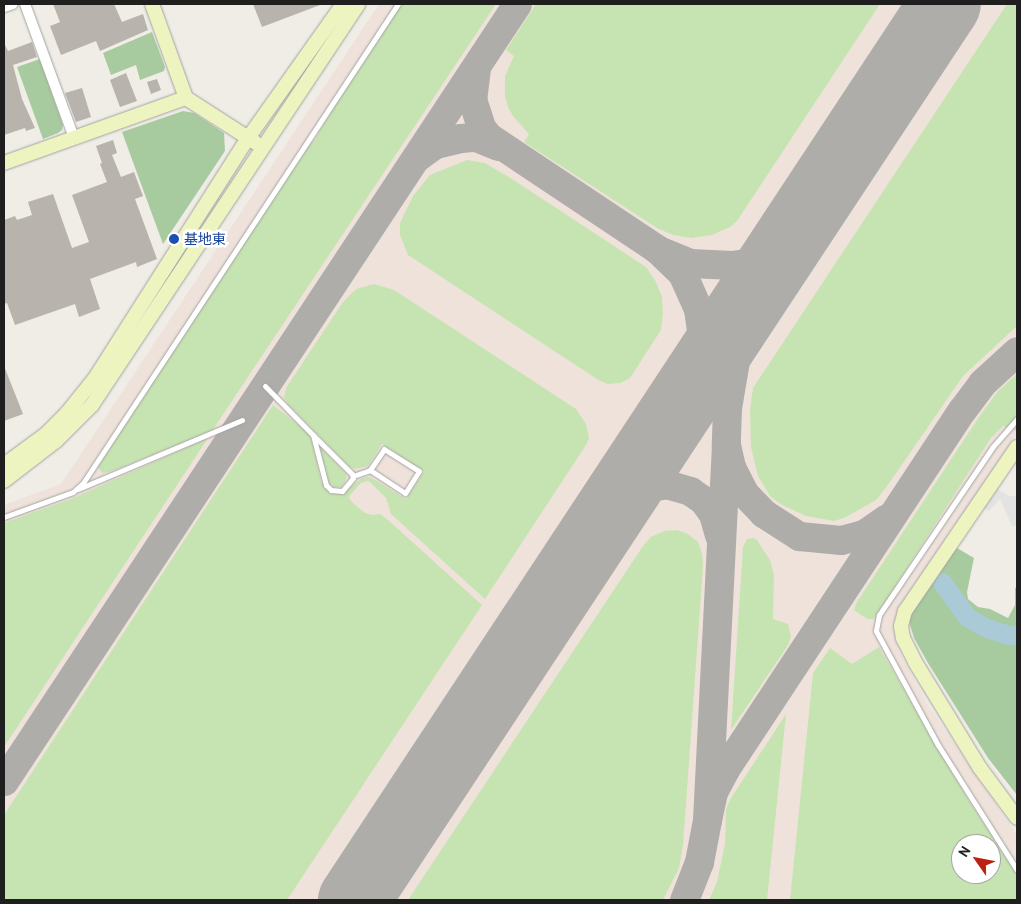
<!DOCTYPE html>
<meta charset="utf-8">
<style>
body{margin:0}
#map{position:relative;width:1021px;height:904px;overflow:hidden;background:#efede6;font-family:"PT Sans","Noto Sans JP",sans-serif}
div>[style]{position:absolute}
.military>*{inset:0;background:#efe2db}
.grass>*{inset:0;background:#c6e4b1}
.forest>*{inset:0;background:#a8ca9f}
.parking>*{inset:0;background:#e3e3e3}
.river>*{height:19px;margin:-9.5px;padding:0 9.5px;transform-origin:9.5px;border-radius:9.5px;background:#abcad8}
.taxiway>*{height:29px;margin:-14.5px;padding:0 14.5px;transform-origin:14.5px;border-radius:14.5px;background:#aeadaa}
.runway>*{height:72px;margin:-36px;padding:0 36px;transform-origin:36px;border-radius:36px;background:#aeadaa}
.building>*{inset:0;background:#b8b3ac}
.roads{filter:drop-shadow(0 0 1px #a3a3a3) drop-shadow(0 0 1px #a3a3a3)}
.lane>*{height:5px;margin:-2.5px;padding:0 2.5px;transform-origin:2.5px;border-radius:2.5px;background:#fff}
.street>*{height:10px;margin:-5px;padding:0 5px;transform-origin:5px;border-radius:5px;background:#fff}
.secondary>*{height:14px;margin:-7px;padding:0 7px;transform-origin:7px;border-radius:7px;background:#edf4c0}
.dots>*{width:14px;height:14px;translate:-50% -50%;box-sizing:border-box;border:2px solid #fff;border-radius:50%}
span{translate:-50% -50%;white-space:nowrap;text-align:center;line-height:1.15;-webkit-text-stroke:5px #fff;paint-order:stroke}
.transit-label{font-size:14px;color:#164399}
.left{translate:0 -50%;text-align:left}
.frame{position:absolute;inset:0;border:5px solid #1f1f1f;pointer-events:none}
.north{position:absolute;left:951px;top:834px;width:50px;height:50px;box-sizing:border-box;background:#fff;border:1px solid #a5a5a5;border-radius:50%;rotate:303deg;font-size:14px;font-weight:700;line-height:20px;text-align:center;color:#1f1f1f}
.north::after{content:'';display:block;margin:auto;width:18px;height:22px;background:#bc2212;clip-path:polygon(50% 0,100% 100%,50% 72%,0 100%)}
</style>
<div id="map">
<div class="military">
<i style="clip-path:polygon(evenodd,379px 4px,1017px 4px,1017px 434px,902px 607px,895px 627px,898px 649px,928px 705px,1017px 835px,1017px 900px,4px 900px,4px 505px,61px 484px,379px 4px,961px 844px,991px 844px,991px 874px,961px 874px,961px 844px)"></i>
</div>
<div class="grass">
<i style="clip-path:polygon(401px 4px,496px 4px,212px 431px,109px 472px,102px 473px,98px 467px,100px 461px,309px 145px,314px 141px,333px 108px)"></i>
<i style="clip-path:polygon(536px 4px,880px 4px,737px 221px,730px 227px,712px 235px,691px 238px,673px 235px,657px 228px,524px 142px,529px 134px,513px 116px,508px 107px,505px 96px,505px 76px,514px 56px,506px 50px)"></i>
<i style="clip-path:polygon(1007px 4px,1017px 4px,1017px 326px,963px 376px,890px 482px,876px 500px,844px 518px,834px 521px,806px 516px,782px 505px,770px 496px,758px 476px,751px 447px,750px 410px,753px 388px)"></i>
<i style="clip-path:polygon(467px 160px,485px 163px,509px 177px,646px 267px,655px 280px,662px 297px,663px 314px,661px 330px,630px 378px,620px 383px,608px 384px,600px 381px,408px 255px,400px 235px,400px 223px,413px 196px,430px 175px)"></i>
<i style="clip-path:polygon(374px 284px,394px 290px,576px 409px,586px 424px,589px 438px,586px 445px,485px 599px,391px 514px,386px 498px,371px 483px,368px 481px,361px 483px,350px 495px,349px 498px,354px 504px,365px 513px,372px 515px,380px 514px,388px 520px,482px 605px,287px 900px,4px 900px,4px 815px,273px 405px,310px 434px,321px 481px,332px 493px,341px 494px,362px 478px,370px 477px,406px 499px,424px 472px,382px 444px,368px 466px,355px 469px,350px 467px,288px 404px,284px 398px,286px 388px,343px 302px,356px 289px)"></i>
<i style="clip-path:polygon(1017px 374px,1017px 431px,1003px 426px,991px 438px,874px 619px,868px 619px,861px 615px,854px 610px,857px 602px,981px 414px,998px 391px)"></i>
<i style="clip-path:polygon(208px 438px,4px 747px,4px 523px,71px 499px)"></i>
<i style="clip-path:polygon(320px 447px,347px 475px,345px 482px,341px 487px,334px 487px,327px 481px)"></i>
<i style="clip-path:polygon(677px 530px,688px 534px,698px 542px,702px 553px,703px 567px,683px 845px,679px 868px,663px 900px,408px 900px,643px 546px,651px 537px,664px 531px)"></i>
<i style="clip-path:polygon(753px 538px,757px 540px,770px 560px,774px 575px,773px 619px,788px 624px,791px 637px,788px 645px,731px 730px,743px 547px,747px 539px)"></i>
<i style="clip-path:polygon(evenodd,879px 647px,969px 801px,1017px 875px,1017px 900px,790px 900px,813px 673px,830px 648px,852px 664px,879px 647px,961px 844px,991px 844px,991px 874px,961px 874px,961px 844px)"></i>
<i style="clip-path:polygon(786px 714px,767px 900px,709px 900px,717px 882px,725px 844px,726px 809px,731px 798px)"></i>
</div>
<div class="forest">
<i style="clip-path:polygon(152px 32px,165px 67px,164px 71px,140px 80px,136px 65px,111px 75px,103px 53px)"></i>
<i style="clip-path:polygon(40px 59px,63px 125px,62px 130px,58px 133px,43px 139px,17px 67px)"></i>
<i style="clip-path:polygon(183px 111px,194px 113px,224px 133px,225px 151px,163px 244px,122px 132px)"></i>
<i style="clip-path:polygon(957px 548px,974px 558px,967px 592px,968px 599px,978px 607px,990px 609px,1008px 618px,1015px 605px,1015px 588px,1017px 587px,1017px 795px,988px 758px,928px 663px,914px 638px,908px 618px,944px 563px)"></i>
</div>
<div class="parking">
<i style="clip-path:polygon(995px 488px,1009px 496px,1017px 496px,1017px 526px,1012px 526px,1000px 499px,989px 511px,982px 507px)"></i>
</div>
<div class="river">
<i style="left:942px;top:582px;width:43px;rotate:54.5deg"></i>
<i style="left:967px;top:617px;width:23px;rotate:29deg"></i>
<i style="left:987px;top:628px;width:22px;rotate:18deg"></i>
<i style="left:1008px;top:635px;width:9px"></i>
</div>
<div class="taxiway">
<i style="left:476px;top:68px;width:31px;rotate:97deg"></i>
<i style="left:472px;top:99px;width:32px;rotate:72deg"></i>
<i style="left:482px;top:129px;width:11px;rotate:49deg"></i>
<i style="left:489px;top:137px;width:202px;rotate:33.7deg"></i>
<i style="left:657px;top:249px;width:35px;rotate:44deg"></i>
<i style="left:682px;top:273px;width:39px;rotate:66deg"></i>
<i style="left:698px;top:309px;width:29px;rotate:82deg"></i>
<i style="left:702px;top:338px;width:39px;rotate:105deg"></i>
<i style="left:692px;top:376px;width:30px;rotate:111deg"></i>
<i style="left:417px;top:157px;width:22px;rotate:-36deg"></i>
<i style="left:435px;top:144px;width:26px;rotate:-13deg"></i>
<i style="left:460px;top:138px;width:16px;rotate:-4deg"></i>
<i style="left:476px;top:137px;width:24px;rotate:22deg"></i>
<i style="left:663px;top:252px;width:29px;rotate:22deg"></i>
<i style="left:690px;top:263px;width:42px;rotate:2.7deg"></i>
<i style="left:732px;top:265px;width:13px;rotate:-9deg"></i>
<i style="left:745px;top:263px;width:39px;rotate:-32deg"></i>
<i style="left:778px;top:242px;width:47px;rotate:-46.7deg"></i>
<i style="left:759px;top:285px;width:50px;rotate:112.4deg"></i>
<i style="left:740px;top:331px;width:78px;rotate:99.6deg"></i>
<i style="left:727px;top:408px;width:37px;rotate:92deg"></i>
<i style="left:726px;top:445px;width:23px;rotate:77deg"></i>
<i style="left:731px;top:467px;width:29px;rotate:63deg"></i>
<i style="left:744px;top:493px;width:28px;rotate:46deg"></i>
<i style="left:763px;top:513px;width:43px;rotate:32.6deg"></i>
<i style="left:799px;top:536px;width:42px;rotate:5.4deg"></i>
<i style="left:841px;top:540px;width:24px;rotate:-15deg"></i>
<i style="left:864px;top:534px;width:28px;rotate:-35deg"></i>
<i style="left:605px;top:518px;width:32px;rotate:-49deg"></i>
<i style="left:626px;top:494px;width:11px;rotate:-27deg"></i>
<i style="left:636px;top:489px;width:30px;rotate:-9deg"></i>
<i style="left:666px;top:484px;width:25px;rotate:16deg"></i>
<i style="left:690px;top:491px;width:16px;rotate:35deg"></i>
<i style="left:703px;top:500px;width:17px;rotate:54deg"></i>
<i style="left:713px;top:514px;width:22px;rotate:74deg"></i>
<i style="left:4px;top:781px;width:931px;rotate:-56.57deg"></i>
<i style="left:707px;top:820px;width:29px;rotate:-78deg"></i>
<i style="left:713px;top:792px;width:26px;rotate:-62deg"></i>
<i style="left:725px;top:769px;width:430px;rotate:-56.6deg"></i>
<i style="left:962px;top:410px;width:34px;rotate:-53deg"></i>
<i style="left:982px;top:383px;width:47px;rotate:-42.4deg"></i>
<i style="left:684px;top:900px;width:41px;rotate:-68.5deg"></i>
<i style="left:699px;top:862px;width:43px;rotate:-79.2deg"></i>
<i style="left:707px;top:820px;width:375px;rotate:-87.1deg"></i>
</div>
<div class="runway">
<i style="left:354px;top:900px;width:1073px;rotate:-56.59deg"></i>
</div>
<div class="building">
<i style="clip-path:polygon(53px 4px,114px 4px,122px 22px,143px 14px,148px 30px,100px 51px,96px 41px,61px 55px,50px 26px,60px 22px)"></i>
<i style="clip-path:polygon(253px 4px,320px 4px,320px 5px,262px 27px)"></i>
<i style="clip-path:polygon(32px 42px,37px 57px,13px 65px,22px 99px,35px 128px,26px 131px,25px 128px,4px 135px,4px 43px,8px 51px)"></i>
<i style="clip-path:polygon(126px 73px,137px 101px,120px 107px,110px 80px)"></i>
<i style="clip-path:polygon(157px 79px,161px 90px,151px 94px,147px 82px)"></i>
<i style="clip-path:polygon(82px 88px,91px 117px,76px 122px,65px 93px)"></i>
<i style="clip-path:polygon(113px 140px,117px 153px,112px 155px,121px 177px,134px 172px,143px 196px,135px 199px,157px 259px,137px 267px,136px 262px,90px 279px,100px 309px,79px 317px,75px 304px,15px 325px,7px 303px,4px 304px,4px 220px,15px 216px,17px 220px,32px 215px,28px 202px,53px 194px,72px 248px,89px 242px,72px 195px,107px 182px,100px 164px,102px 163px,96px 146px)"></i>
<i style="clip-path:polygon(4px 366px,23px 414px,4px 421px)"></i>
</div>
<div class="roads">
<div class="lane">
<i style="left:265px;top:386px;width:69px;rotate:45.6deg"></i>
<i style="left:313px;top:435px;width:55px;rotate:45deg"></i>
<i style="left:352px;top:474px;width:4px;rotate:76deg"></i>
<i style="left:353px;top:478px;width:17px;rotate:130deg"></i>
<i style="left:342px;top:491px;width:11px;rotate:-175deg"></i>
<i style="left:331px;top:490px;width:7px;rotate:-135deg"></i>
<i style="left:326px;top:485px;width:52px;rotate:-104.6deg"></i>
<i style="left:1017px;top:419px;width:38px;rotate:131deg"></i>
<i style="left:992px;top:448px;width:202px;rotate:124.1deg"></i>
<i style="left:879px;top:615px;width:16px;rotate:101deg"></i>
<i style="left:876px;top:631px;width:130px;rotate:61.5deg"></i>
<i style="left:938px;top:745px;width:148px;rotate:57.7deg"></i>
<i style="left:353px;top:476px;width:18px;rotate:-19deg"></i>
<i style="left:370px;top:470px;width:25px;rotate:-56deg"></i>
<i style="left:384px;top:449px;width:41px;rotate:32.2deg"></i>
<i style="left:419px;top:471px;width:26px;rotate:122deg"></i>
<i style="left:405px;top:493px;width:42px;rotate:-146.7deg"></i>
<i style="left:78px;top:489px;width:178px;rotate:-22.8deg"></i>
<i style="left:4px;top:517px;width:73px;rotate:-19.9deg"></i>
<i style="left:73px;top:492px;width:13px;rotate:-42deg"></i>
<i style="left:83px;top:483px;width:573px;rotate:-56.67deg"></i>
</div>
<div class="street">
<i style="left:25px;top:4px;width:143px;rotate:69.9deg"></i>
<i style="left:4px;top:7px;width:9px;rotate:-18deg"></i>
</div>
<div class="secondary">
<i style="left:152px;top:4px;width:100px;rotate:70.1deg"></i>
<i style="left:186px;top:98px;width:83px;rotate:32.7deg"></i>
<i style="left:4px;top:163px;width:193px;rotate:-19.7deg"></i>
<i style="left:1017px;top:447px;width:199px;rotate:124.3deg"></i>
<i style="left:905px;top:611px;width:16px;rotate:105deg"></i>
<i style="left:901px;top:626px;width:12px;rotate:81deg"></i>
<i style="left:903px;top:638px;width:27px;rotate:63deg"></i>
<i style="left:915px;top:662px;width:124px;rotate:58.5deg"></i>
<i style="left:980px;top:768px;width:62px;rotate:53.5deg"></i>
<i style="left:4px;top:465px;width:52px;rotate:-36.4deg"></i>
<i style="left:46px;top:434px;width:30px;rotate:-45deg"></i>
<i style="left:67px;top:413px;width:45px;rotate:-51.3deg"></i>
<i style="left:95px;top:378px;width:285px;rotate:-57.5deg"></i>
<i style="left:248px;top:138px;width:164px;rotate:-54.7deg"></i>
<i style="left:4px;top:481px;width:66px;rotate:-37.6deg"></i>
<i style="left:56px;top:441px;width:51px;rotate:-45deg"></i>
<i style="left:92px;top:405px;width:481px;rotate:-56.4deg"></i>
</div>
</div>
<div class="dots">
<i style="left:174px;top:239px;background:#1a4fb4"></i>
</div>
<div class="transit-label">
<span class="left" style="left:184px;top:239px">基地東</span>
</div>
<div class="frame"></div>
<div class="north">N</div>
</div>
